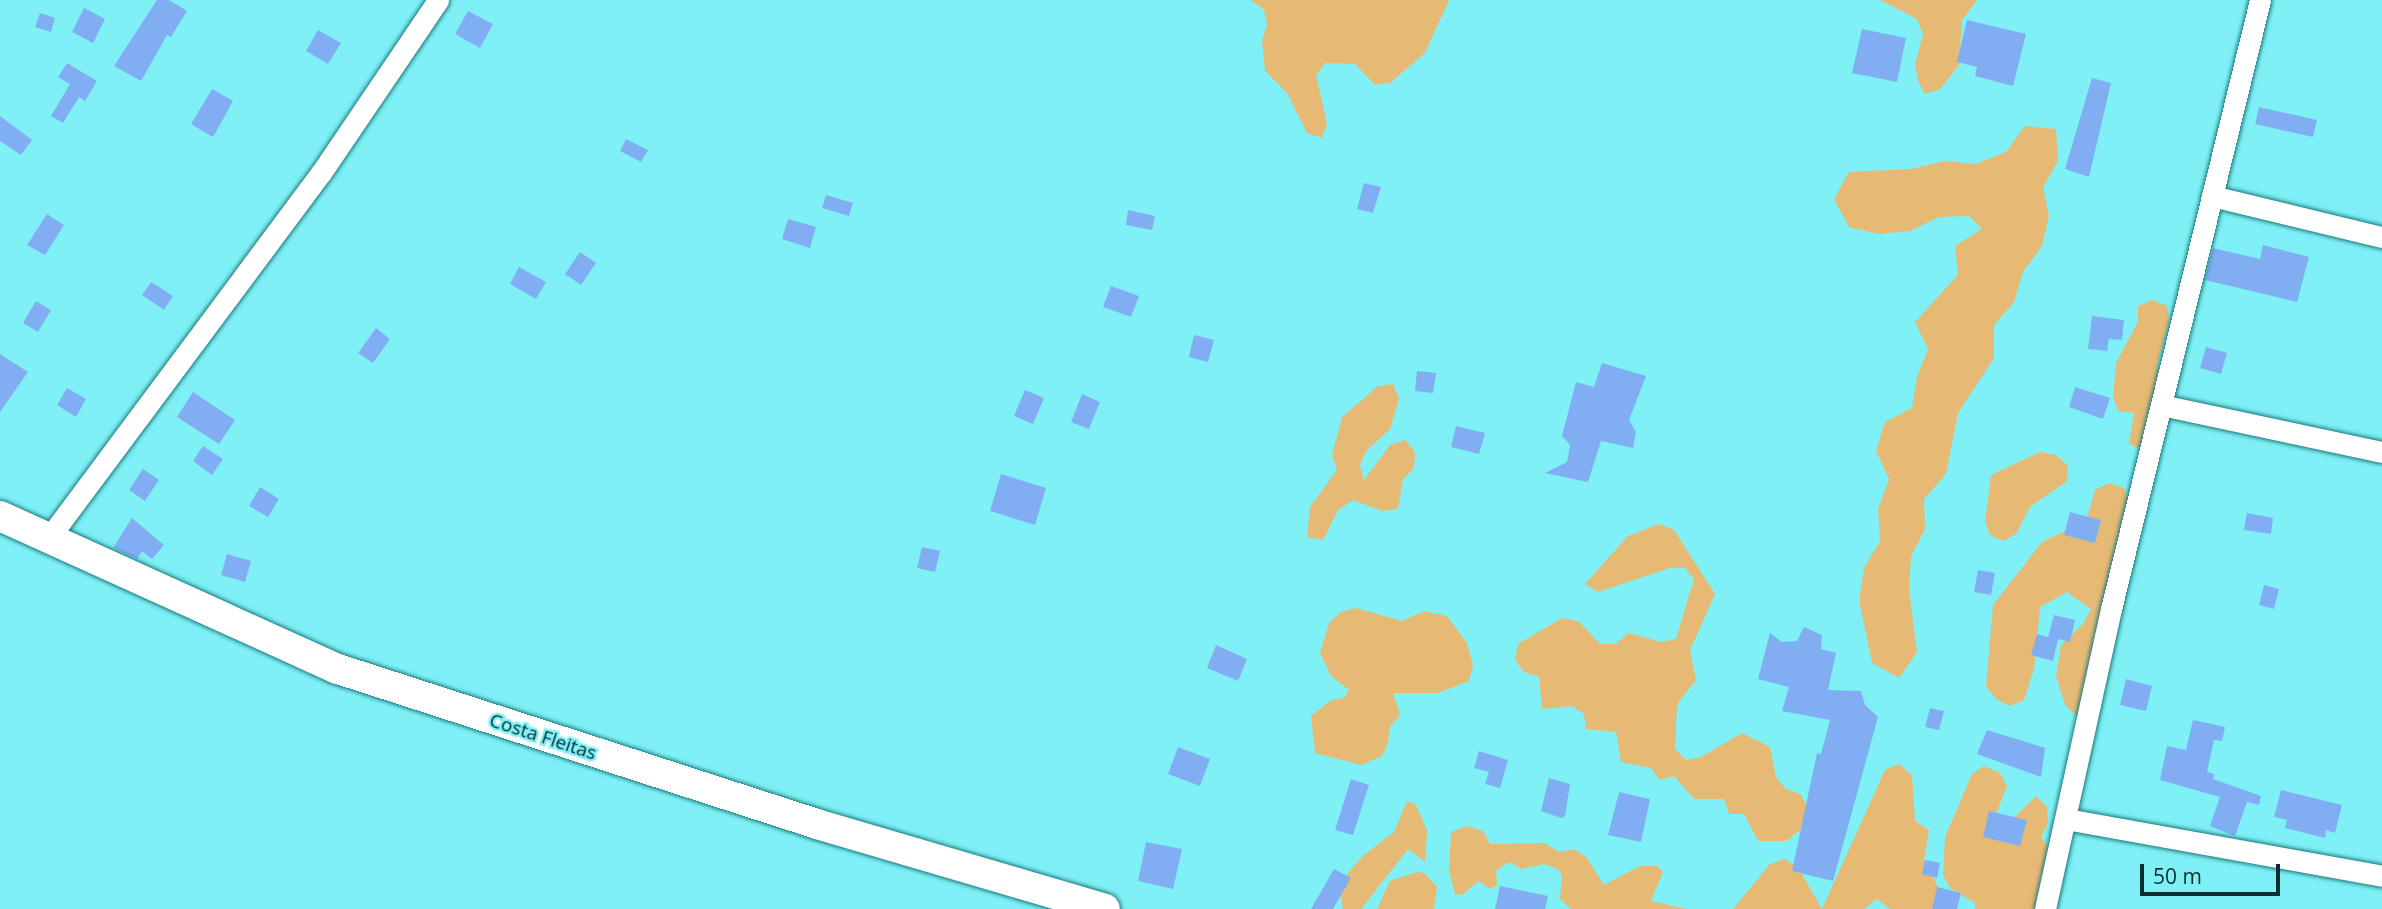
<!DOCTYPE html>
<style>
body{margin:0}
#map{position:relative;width:2382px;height:909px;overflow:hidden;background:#7ff1f6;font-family:"Open Sans",sans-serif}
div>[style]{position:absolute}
.green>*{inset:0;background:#e6ba74}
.building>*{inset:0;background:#81aef3}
.roads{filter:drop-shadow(0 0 2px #18797d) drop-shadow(0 0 2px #18797d)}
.street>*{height:21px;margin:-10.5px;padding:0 10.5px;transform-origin:10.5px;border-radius:10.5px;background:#fff}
.secondary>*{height:30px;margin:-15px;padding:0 15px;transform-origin:15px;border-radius:15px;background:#fff}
span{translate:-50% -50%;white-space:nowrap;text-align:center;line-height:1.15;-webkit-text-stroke:5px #7ff1f6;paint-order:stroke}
.street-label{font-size:19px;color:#092f31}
.scale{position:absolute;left:2140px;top:864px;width:140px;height:32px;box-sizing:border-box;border:4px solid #092f31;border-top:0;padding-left:9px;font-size:21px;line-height:24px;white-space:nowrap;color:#092f31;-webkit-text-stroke:5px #7ff1f6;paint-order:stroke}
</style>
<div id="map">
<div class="green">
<i style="clip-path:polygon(1251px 0,1449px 0,1425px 53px,1390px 83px,1375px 85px,1355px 64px,1325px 63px,1316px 76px,1327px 123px,1322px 138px,1307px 133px,1287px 93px,1265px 71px,1262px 40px,1267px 25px,1264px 10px)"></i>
<i style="clip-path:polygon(1880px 0,1977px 0,1962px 20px,1959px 65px,1940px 89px,1925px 94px,1918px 81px,1915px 65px,1923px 34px,1917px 19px)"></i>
<i style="clip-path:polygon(2025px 126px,2056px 129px,2058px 161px,2043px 187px,2049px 216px,2042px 246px,2023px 272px,2014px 302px,1994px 325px,1994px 358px,1958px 413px,1946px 474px,1924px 499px,1925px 529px,1911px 556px,1909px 590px,1917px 652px,1899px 678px,1872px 663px,1859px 600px,1864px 568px,1880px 541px,1878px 509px,1889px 479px,1876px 451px,1885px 422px,1912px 408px,1917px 377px,1928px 349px,1915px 322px,1958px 275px,1955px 246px,1982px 229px,1969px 216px,1939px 217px,1910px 231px,1879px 234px,1849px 227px,1834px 199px,1849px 172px,1911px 169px,1944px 161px,1976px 164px,2006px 152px)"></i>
<i style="clip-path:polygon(2152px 300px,2167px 306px,2169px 321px,2157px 366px,2160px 410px,2142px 451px,2129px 443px,2134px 413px,2118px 411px,2113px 397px,2116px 363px,2138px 322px,2138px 306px)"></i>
<i style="clip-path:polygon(1393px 384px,1399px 399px,1390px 429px,1366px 451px,1360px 465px,1364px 480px,1390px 445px,1405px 440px,1415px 452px,1414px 468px,1403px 479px,1398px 509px,1382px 511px,1353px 500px,1338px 510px,1323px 540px,1307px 537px,1310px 507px,1337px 470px,1332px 455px,1342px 417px,1378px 386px)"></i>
<i style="clip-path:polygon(2040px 452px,2056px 455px,2068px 466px,2067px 481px,2030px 507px,2016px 534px,2003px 541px,1990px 535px,1985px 521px,1991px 475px)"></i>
<i style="clip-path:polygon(2109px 483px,2124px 488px,2129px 503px,2077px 716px,2065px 705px,2056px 676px,2061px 645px,2083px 624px,2091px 609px,2067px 592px,2040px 607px,2034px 669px,2024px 700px,2010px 706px,1996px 699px,1986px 686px,1993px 605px,2042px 542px,2086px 521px,2095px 490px)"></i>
<i style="clip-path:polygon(1659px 524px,1674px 530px,1715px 594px,1690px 650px,1696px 680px,1677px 704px,1675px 749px,1686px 760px,1701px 757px,1742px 733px,1770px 747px,1776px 777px,1786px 789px,1800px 794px,1808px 807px,1809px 823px,1786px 841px,1758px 841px,1744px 814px,1729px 814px,1724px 799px,1694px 799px,1674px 776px,1659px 780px,1651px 768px,1621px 762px,1616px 732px,1586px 729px,1584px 714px,1572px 706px,1542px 709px,1539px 677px,1524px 672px,1515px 660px,1518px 644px,1562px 618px,1578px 621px,1600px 644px,1616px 644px,1628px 633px,1661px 642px,1676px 639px,1694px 579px,1685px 568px,1670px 568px,1598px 592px,1585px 584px,1628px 536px)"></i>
<i style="clip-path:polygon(1356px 608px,1402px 621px,1424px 611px,1447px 616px,1467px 643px,1473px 666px,1469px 681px,1438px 693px,1393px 693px,1400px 715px,1390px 727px,1388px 743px,1382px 756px,1361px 765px,1315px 753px,1311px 716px,1330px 701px,1345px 697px,1349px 690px,1331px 676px,1320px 653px,1329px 623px,1341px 612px)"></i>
<i style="clip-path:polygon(1899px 764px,1912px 775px,1915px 821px,1929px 830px,1924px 860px,1946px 903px,1957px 909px,1890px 909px,1877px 899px,1864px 909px,1733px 909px,1770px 864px,1785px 859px,1799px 869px,1822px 909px,1885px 770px)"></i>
<i style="clip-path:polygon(1984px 766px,2000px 773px,2007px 786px,1996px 814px,2002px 829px,2036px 796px,2047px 807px,2048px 823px,2041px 837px,2050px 850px,2060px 896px,2056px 909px,1975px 909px,1975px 903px,1950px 888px,1943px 875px,1945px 837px,1972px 774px)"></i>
<i style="clip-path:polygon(1407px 801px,1416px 805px,1427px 831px,1425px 862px,1408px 849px,1361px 909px,1343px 909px,1338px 884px,1364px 855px,1394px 832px)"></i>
<i style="clip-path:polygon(1467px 826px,1483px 831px,1490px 844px,1545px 843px,1559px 852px,1574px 849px,1586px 857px,1604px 885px,1640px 866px,1657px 866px,1663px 872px,1651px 901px,1687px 909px,1571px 909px,1560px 899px,1562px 876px,1558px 869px,1544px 864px,1522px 869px,1509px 862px,1496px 870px,1497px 885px,1490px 889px,1478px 881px,1462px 895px,1455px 894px,1449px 871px,1451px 832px)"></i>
<i style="clip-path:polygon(1417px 872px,1424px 873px,1437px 887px,1434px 909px,1377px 909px,1390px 881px)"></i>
</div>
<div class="building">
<i style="clip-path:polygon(157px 0,169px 0,187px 11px,171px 37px,167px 35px,141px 81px,114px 66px)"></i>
<i style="clip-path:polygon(84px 8px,105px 19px,93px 43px,72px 32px)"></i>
<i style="clip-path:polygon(468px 11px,493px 24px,480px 48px,455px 34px)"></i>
<i style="clip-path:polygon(40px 13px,55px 18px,51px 32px,35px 27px)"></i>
<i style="clip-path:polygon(1967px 20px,2026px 34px,2013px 86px,1975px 76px,1977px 67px,1957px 62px)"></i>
<i style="clip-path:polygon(1862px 29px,1906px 38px,1897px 82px,1852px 73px)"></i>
<i style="clip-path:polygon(318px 30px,341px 43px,328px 64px,306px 51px)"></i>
<i style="clip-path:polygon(67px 63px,97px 81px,85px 101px,79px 97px,63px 123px,51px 116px,70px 84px,58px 77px)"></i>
<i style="clip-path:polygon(2092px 78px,2111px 83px,2089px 177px,2065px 169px)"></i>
<i style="clip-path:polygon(212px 89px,233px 101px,213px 137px,191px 124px)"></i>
<i style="clip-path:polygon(2259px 107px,2317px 120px,2313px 137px,2255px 124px)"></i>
<i style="clip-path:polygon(0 116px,32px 140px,21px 155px,0 141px)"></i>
<i style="clip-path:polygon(626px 139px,648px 150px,641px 162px,620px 151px)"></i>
<i style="clip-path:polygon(1364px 183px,1381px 187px,1373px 213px,1357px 209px)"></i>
<i style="clip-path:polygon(826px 195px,853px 203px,849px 216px,822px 208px)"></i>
<i style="clip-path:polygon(1128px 210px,1155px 216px,1152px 230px,1126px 225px)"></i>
<i style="clip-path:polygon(47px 214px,64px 225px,45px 255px,27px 245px)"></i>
<i style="clip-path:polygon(788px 219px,816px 227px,810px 248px,782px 239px)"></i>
<i style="clip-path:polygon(2263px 245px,2309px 257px,2297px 302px,2205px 280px,2213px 248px,2260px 259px)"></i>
<i style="clip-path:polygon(580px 252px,596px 263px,581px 285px,565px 274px)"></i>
<i style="clip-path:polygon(519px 267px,546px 282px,536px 299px,510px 284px)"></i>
<i style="clip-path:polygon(151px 282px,173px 296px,164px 310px,142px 295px)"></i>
<i style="clip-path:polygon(1111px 286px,1139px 296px,1131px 317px,1103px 307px)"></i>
<i style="clip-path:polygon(36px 301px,51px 310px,38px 332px,23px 323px)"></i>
<i style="clip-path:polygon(2092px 316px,2124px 320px,2122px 340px,2109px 339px,2107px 351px,2088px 349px)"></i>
<i style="clip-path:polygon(376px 328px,390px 339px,373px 363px,358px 353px)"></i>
<i style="clip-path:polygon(1194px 335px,1214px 340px,1208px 362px,1189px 357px)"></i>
<i style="clip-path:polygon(2206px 347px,2227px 353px,2221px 374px,2200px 368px)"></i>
<i style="clip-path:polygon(0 354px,28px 372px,0 412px)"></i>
<i style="clip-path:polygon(1602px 363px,1646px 376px,1629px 420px,1636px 432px,1633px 448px,1601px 441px,1588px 482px,1545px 473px,1567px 462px,1570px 445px,1562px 436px,1576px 382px,1594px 387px)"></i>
<i style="clip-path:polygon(1417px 371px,1436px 373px,1433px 393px,1415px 391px)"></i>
<i style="clip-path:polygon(2075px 387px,2110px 398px,2103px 419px,2069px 407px)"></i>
<i style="clip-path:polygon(67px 388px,86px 399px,76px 417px,57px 405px)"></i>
<i style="clip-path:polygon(1025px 390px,1044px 398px,1033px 424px,1014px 416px)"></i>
<i style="clip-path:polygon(193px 392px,235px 420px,219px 444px,177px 417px)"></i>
<i style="clip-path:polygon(1082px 394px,1100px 402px,1089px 429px,1071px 422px)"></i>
<i style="clip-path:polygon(1456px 426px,1485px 433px,1479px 454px,1451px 447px)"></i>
<i style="clip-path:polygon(203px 446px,223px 459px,212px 475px,193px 461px)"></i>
<i style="clip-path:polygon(143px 469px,159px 480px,145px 501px,129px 490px)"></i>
<i style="clip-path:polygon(1001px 474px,1046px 488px,1035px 525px,990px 511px)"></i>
<i style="clip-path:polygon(260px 487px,279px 499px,268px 517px,249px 506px)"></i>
<i style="clip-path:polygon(2070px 512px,2101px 520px,2095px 543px,2064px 535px)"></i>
<i style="clip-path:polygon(2247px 513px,2273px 518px,2271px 534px,2244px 530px)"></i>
<i style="clip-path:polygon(132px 518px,164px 545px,152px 559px,142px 551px,137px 559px,113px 548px)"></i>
<i style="clip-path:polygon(922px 547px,940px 551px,935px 572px,917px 568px)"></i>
<i style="clip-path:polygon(227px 554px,251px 561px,245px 582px,221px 575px)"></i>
<i style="clip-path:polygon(1978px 570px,1995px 573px,1991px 595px,1974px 592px)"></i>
<i style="clip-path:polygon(2264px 585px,2279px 589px,2274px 609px,2259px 605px)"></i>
<i style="clip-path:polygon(2054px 615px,2075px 620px,2070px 642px,2058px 639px,2053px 661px,2031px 655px,2037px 634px,2048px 637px)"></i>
<i style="clip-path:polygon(1804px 627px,1822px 635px,1821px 649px,1836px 653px,1828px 690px,1861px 691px,1865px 705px,1878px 717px,1833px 881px,1792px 871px,1817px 753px,1821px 754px,1830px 720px,1782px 711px,1789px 687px,1758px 679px,1770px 633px,1782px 642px,1797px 641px)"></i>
<i style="clip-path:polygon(1216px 645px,1247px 659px,1238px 681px,1207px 668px)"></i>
<i style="clip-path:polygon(2126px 679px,2152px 686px,2146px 711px,2120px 705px)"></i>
<i style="clip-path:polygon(1930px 708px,1944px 711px,1939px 730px,1925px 727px)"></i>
<i style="clip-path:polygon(2193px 720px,2225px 727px,2222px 741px,2214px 740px,2207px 772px,2214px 774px,2213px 779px,2261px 796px,2259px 805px,2247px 802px,2235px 836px,2210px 826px,2220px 797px,2160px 780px,2167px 746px,2186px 750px)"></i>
<i style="clip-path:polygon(1987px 730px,2045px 748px,2041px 777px,1977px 754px)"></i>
<i style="clip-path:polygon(1178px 747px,1210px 759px,1200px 786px,1168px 774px)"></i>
<i style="clip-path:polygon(1479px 751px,1508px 760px,1500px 788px,1485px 784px,1489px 772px,1474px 768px)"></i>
<i style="clip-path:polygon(1549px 778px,1570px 784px,1565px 816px,1561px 818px,1541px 811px)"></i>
<i style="clip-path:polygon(1351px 779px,1369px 785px,1353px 835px,1335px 830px)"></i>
<i style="clip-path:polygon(2281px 790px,2342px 805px,2335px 833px,2326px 830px,2325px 838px,2285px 828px,2287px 820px,2274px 817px)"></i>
<i style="clip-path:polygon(1619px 792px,1650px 799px,1641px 842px,1608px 835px)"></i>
<i style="clip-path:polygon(1989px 811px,2027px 820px,2020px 846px,1983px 837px)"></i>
<i style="clip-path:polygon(1146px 842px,1182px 849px,1173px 889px,1138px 881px)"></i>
<i style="clip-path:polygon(1925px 860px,1940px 863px,1937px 878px,1922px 874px)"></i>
<i style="clip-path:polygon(1334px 869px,1351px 878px,1333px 909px,1311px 909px)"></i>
<i style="clip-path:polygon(1500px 886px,1548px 896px,1545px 909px,1495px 909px)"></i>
<i style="clip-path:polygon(1937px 887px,1961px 893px,1957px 909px,1932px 909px)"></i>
</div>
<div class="roads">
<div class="street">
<i style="left:2212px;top:196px;width:175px;rotate:13.6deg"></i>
<i style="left:2161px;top:405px;width:226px;rotate:12deg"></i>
<i style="left:48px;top:539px;width:457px;rotate:-53.3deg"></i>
<i style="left:321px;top:173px;width:209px;rotate:-55.9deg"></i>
<i style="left:2066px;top:819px;width:321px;rotate:10.2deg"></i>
<i style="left:2045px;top:909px;width:307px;rotate:-77.6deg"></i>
<i style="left:2111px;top:609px;width:627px;rotate:-76.25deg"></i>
</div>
<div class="secondary">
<i style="left:0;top:516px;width:371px;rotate:24.4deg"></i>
<i style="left:338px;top:669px;width:503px;rotate:17.93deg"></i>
<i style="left:817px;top:824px;width:300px;rotate:16.4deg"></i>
</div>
</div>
<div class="street-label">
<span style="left:543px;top:737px;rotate:18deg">Costa Fleitas</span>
</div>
<div class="scale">50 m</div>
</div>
